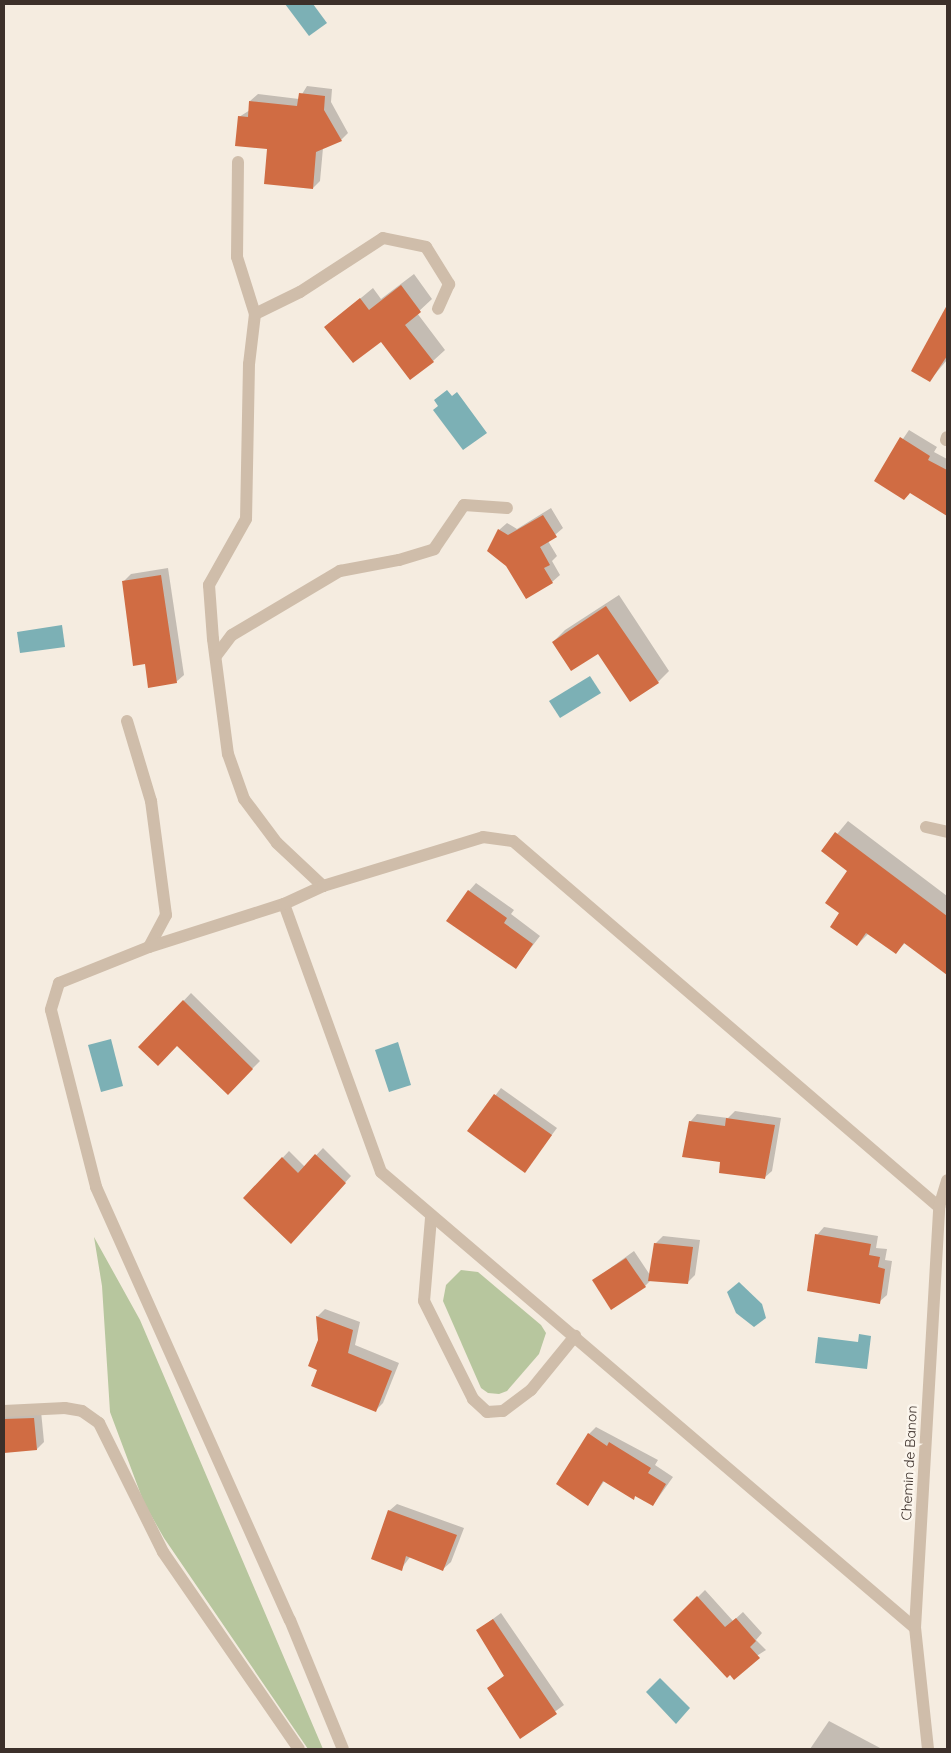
<!DOCTYPE html>
<style>
body{margin:0}
#map{position:relative;width:951px;height:1753px;overflow:hidden;background:#f5ece0;font-family:Quicksand,sans-serif}
div>[style]{position:absolute}
.green>*{inset:0;background:#b7c69e}
.water>*{inset:0;background:#7cb0b5}
.shadow>*{inset:0;background:#0003}
.building>*{inset:0;background:#d06c43}
.lane>*{height:12px;margin:-6px;padding:0 6px;transform-origin:6px;border-radius:6px;background:#cfbdaa}
.street>*{height:12px;margin:-6px;padding:0 6px;transform-origin:6px;border-radius:6px;background:#cfbdaa}
span{translate:-50% -50%;white-space:nowrap;text-align:center;line-height:1.15;-webkit-text-stroke:5px #fcf6ed;paint-order:stroke}
.street-label{font-size:14px;color:#3c302a}
.frame{position:absolute;inset:0;border:5px solid #3c302a;pointer-events:none}
</style>
<div id="map">
<div class="green">
<i style="clip-path:polygon(94px 1237px,140px 1320px,323px 1749px,308px 1749px,164px 1538px,144px 1503px,110px 1412px,102px 1286px)"></i>
<i style="clip-path:polygon(461px 1270px,478px 1272px,541px 1325px,546px 1333px,539px 1354px,507px 1391px,499px 1394px,488px 1393px,481px 1388px,443px 1301px,446px 1285px)"></i>
</div>
<div class="water">
<i style="clip-path:polygon(285px 4px,313px 4px,327px 23px,309px 36px)"></i>
<i style="clip-path:polygon(447px 390px,452px 396px,457px 392px,487px 433px,463px 450px,433px 410px,438px 406px,434px 400px)"></i>
<i style="clip-path:polygon(62px 625px,65px 647px,20px 653px,17px 632px)"></i>
<i style="clip-path:polygon(590px 676px,601px 693px,560px 718px,549px 701px)"></i>
<i style="clip-path:polygon(111px 1039px,123px 1086px,101px 1092px,88px 1045px)"></i>
<i style="clip-path:polygon(398px 1042px,411px 1085px,389px 1092px,375px 1050px)"></i>
<i style="clip-path:polygon(739px 1282px,762px 1304px,766px 1318px,754px 1327px,736px 1313px,727px 1292px)"></i>
<i style="clip-path:polygon(859px 1334px,871px 1336px,867px 1369px,815px 1363px,818px 1337px,858px 1342px)"></i>
<i style="clip-path:polygon(660px 1678px,690px 1708px,676px 1724px,646px 1692px)"></i>
</div>
<div class="shadow">
<i style="clip-path:polygon(307px 86px,332px 89px,331px 102px,348px 133px,341px 140px,323px 148px,320px 181px,313px 188px,239px 117px,250px 110px,250px 101px,258px 94px,299px 99px)"></i>
<i style="clip-path:polygon(414px 274px,432px 299px,417px 313px,445px 350px,433px 361px,381px 341px,326px 327px,373px 288px,381px 299px)"></i>
<i style="clip-path:polygon(947px 313px,947px 360px,930px 380px,940px 321px)"></i>
<i style="clip-path:polygon(909px 430px,937px 447px,934px 452px,947px 459px,947px 515px,911px 492px,875px 480px)"></i>
<i style="clip-path:polygon(551px 508px,563px 528px,548px 541px,557px 556px,552px 561px,560px 575px,552px 582px,499px 530px,507px 523px,517px 529px)"></i>
<i style="clip-path:polygon(168px 568px,184px 675px,176px 682px,146px 663px,123px 582px,131px 574px)"></i>
<i style="clip-path:polygon(619px 595px,669px 671px,658px 682px,598px 652px,553px 642px,565px 630px)"></i>
<i style="clip-path:polygon(848px 821px,947px 896px,947px 974px,905px 943px,896px 952px,869px 933px,857px 945px,840px 913px,849px 871px,823px 851px)"></i>
<i style="clip-path:polygon(476px 883px,514px 910px,511px 914px,540px 936px,516px 967px,469px 891px)"></i>
<i style="clip-path:polygon(191px 993px,260px 1061px,228px 1093px,178px 1044px,140px 1047px)"></i>
<i style="clip-path:polygon(501px 1088px,557px 1128px,525px 1171px,469px 1130px)"></i>
<i style="clip-path:polygon(735px 1111px,781px 1118px,772px 1171px,764px 1178px,690px 1122px,697px 1114px,728px 1118px)"></i>
<i style="clip-path:polygon(323px 1148px,351px 1176px,297px 1236px,245px 1198px,289px 1151px,305px 1167px)"></i>
<i style="clip-path:polygon(824px 1227px,878px 1236px,876px 1248px,887px 1249px,885px 1260px,892px 1261px,887px 1295px,879px 1302px,817px 1235px)"></i>
<i style="clip-path:polygon(663px 1236px,700px 1240px,695px 1275px,687px 1283px,651px 1280px,645px 1286px,594px 1280px,634px 1251px,650px 1275px,655px 1244px)"></i>
<i style="clip-path:polygon(325px 1309px,360px 1322px,355px 1345px,399px 1363px,383px 1403px,375px 1411px,319px 1340px,317px 1317px)"></i>
<i style="clip-path:polygon(4px 1411px,41px 1411px,44px 1442px,37px 1449px,4px 1451px)"></i>
<i style="clip-path:polygon(596px 1427px,658px 1460px,655px 1465px,673px 1477px,653px 1505px,636px 1495px,633px 1498px,605px 1480px,588px 1504px,589px 1434px)"></i>
<i style="clip-path:polygon(397px 1504px,464px 1528px,451px 1562px,443px 1569px,410px 1557px,401px 1569px,389px 1511px)"></i>
<i style="clip-path:polygon(705px 1590px,733px 1621px,743px 1612px,762px 1633px,756px 1640px,766px 1650px,730px 1673px,675px 1620px)"></i>
<i style="clip-path:polygon(501px 1613px,564px 1705px,520px 1737px,488px 1689px,505px 1675px,478px 1630px)"></i>
<i style="clip-path:polygon(829px 1721px,882px 1749px,810px 1749px)"></i>
</div>
<div class="building">
<i style="clip-path:polygon(299px 93px,325px 96px,324px 110px,342px 141px,316px 152px,313px 189px,264px 184px,267px 149px,235px 146px,238px 116px,248px 117px,249px 101px,297px 106px)"></i>
<i style="clip-path:polygon(401px 285px,421px 312px,405px 325px,434px 362px,410px 380px,381px 342px,353px 363px,324px 327px,360px 298px,369px 310px)"></i>
<i style="clip-path:polygon(947px 305px,947px 356px,930px 382px,911px 371px)"></i>
<i style="clip-path:polygon(900px 437px,930px 456px,928px 460px,947px 470px,947px 516px,910px 493px,904px 500px,874px 481px)"></i>
<i style="clip-path:polygon(543px 515px,557px 537px,540px 547px,550px 565px,544px 568px,553px 583px,526px 599px,506px 566px,487px 551px,498px 529px,508px 535px)"></i>
<i style="clip-path:polygon(161px 575px,177px 683px,148px 688px,145px 664px,133px 666px,122px 581px)"></i>
<i style="clip-path:polygon(606px 606px,659px 683px,630px 702px,598px 654px,571px 671px,552px 642px)"></i>
<i style="clip-path:polygon(835px 832px,947px 916px,947px 975px,904px 943px,896px 954px,866px 933px,857px 946px,830px 927px,839px 913px,825px 903px,847px 871px,821px 851px)"></i>
<i style="clip-path:polygon(468px 890px,507px 918px,504px 923px,533px 944px,516px 969px,446px 921px)"></i>
<i style="clip-path:polygon(183px 1000px,253px 1069px,228px 1095px,177px 1046px,158px 1066px,138px 1047px)"></i>
<i style="clip-path:polygon(494px 1094px,552px 1135px,525px 1173px,467px 1131px)"></i>
<i style="clip-path:polygon(726px 1118px,775px 1125px,765px 1179px,719px 1173px,720px 1162px,682px 1157px,689px 1121px,725px 1126px)"></i>
<i style="clip-path:polygon(315px 1154px,346px 1183px,291px 1244px,243px 1198px,282px 1157px,298px 1173px)"></i>
<i style="clip-path:polygon(815px 1234px,871px 1244px,869px 1255px,880px 1257px,878px 1267px,885px 1269px,880px 1304px,807px 1291px)"></i>
<i style="clip-path:polygon(654px 1243px,693px 1247px,688px 1284px,648px 1281px)"></i>
<i style="clip-path:polygon(626px 1258px,646px 1287px,611px 1310px,592px 1280px)"></i>
<i style="clip-path:polygon(316px 1316px,353px 1330px,348px 1353px,392px 1371px,376px 1412px,311px 1386px,317px 1370px,308px 1366px,318px 1340px)"></i>
<i style="clip-path:polygon(34px 1418px,37px 1450px,4px 1453px,4px 1419px)"></i>
<i style="clip-path:polygon(588px 1433px,607px 1446px,609px 1442px,651px 1468px,648px 1473px,666px 1484px,653px 1506px,635px 1496px,634px 1500px,603px 1481px,588px 1506px,556px 1484px)"></i>
<i style="clip-path:polygon(388px 1510px,457px 1535px,443px 1571px,406px 1556px,402px 1571px,371px 1559px)"></i>
<i style="clip-path:polygon(697px 1596px,725px 1627px,736px 1618px,756px 1641px,750px 1647px,760px 1658px,734px 1680px,730px 1675px,727px 1678px,673px 1620px)"></i>
<i style="clip-path:polygon(493px 1619px,557px 1714px,520px 1739px,487px 1688px,504px 1676px,476px 1630px)"></i>
</div>
<div class="lane">
<i style="left:238px;top:162px;width:95px;rotate:90.6deg"></i>
<i style="left:237px;top:257px;width:60px;rotate:72.5deg"></i>
<i style="left:255px;top:314px;width:50px;rotate:96.8deg"></i>
<i style="left:249px;top:364px;width:155px;rotate:91.1deg"></i>
<i style="left:246px;top:519px;width:76px;rotate:119.3deg"></i>
<i style="left:209px;top:585px;width:54px;rotate:85.8deg"></i>
<i style="left:213px;top:639px;width:116px;rotate:82.6deg"></i>
<i style="left:228px;top:754px;width:48px;rotate:70.4deg"></i>
<i style="left:244px;top:799px;width:55px;rotate:53.1deg"></i>
<i style="left:277px;top:843px;width:63px;rotate:43.1deg"></i>
<i style="left:255px;top:314px;width:50px;rotate:-26.1deg"></i>
<i style="left:300px;top:292px;width:99px;rotate:-33deg"></i>
<i style="left:383px;top:238px;width:44px;rotate:11.8deg"></i>
<i style="left:426px;top:247px;width:44px;rotate:58.1deg"></i>
<i style="left:449px;top:284px;width:27px;rotate:114deg"></i>
<i style="left:946px;top:440px;width:3px;rotate:-72deg"></i>
<i style="left:216px;top:656px;width:26px;rotate:-53deg"></i>
<i style="left:232px;top:635px;width:126px;rotate:-30.7deg"></i>
<i style="left:340px;top:571px;width:60px;rotate:-10.6deg"></i>
<i style="left:399px;top:560px;width:37px;rotate:-17deg"></i>
<i style="left:434px;top:549px;width:53px;rotate:-55.7deg"></i>
<i style="left:464px;top:505px;width:43px;rotate:4deg"></i>
<i style="left:127px;top:721px;width:84px;rotate:73.3deg"></i>
<i style="left:151px;top:801px;width:115px;rotate:82.5deg"></i>
<i style="left:166px;top:915px;width:36px;rotate:118deg"></i>
<i style="left:149px;top:947px;width:97px;rotate:158.2deg"></i>
<i style="left:59px;top:983px;width:28px;rotate:107deg"></i>
<i style="left:51px;top:1010px;width:183px;rotate:75.7deg"></i>
<i style="left:96px;top:1187px;width:474px;rotate:65.9deg"></i>
<i style="left:290px;top:1620px;width:139px;rotate:67.7deg"></i>
<i style="left:926px;top:827px;width:22px;rotate:13deg"></i>
<i style="left:149px;top:947px;width:142px;rotate:-17.7deg"></i>
<i style="left:431px;top:1218px;width:83px;rotate:94.8deg"></i>
<i style="left:424px;top:1301px;width:110px;rotate:63.4deg"></i>
<i style="left:473px;top:1399px;width:19px;rotate:43deg"></i>
<i style="left:487px;top:1412px;width:16px;rotate:-4deg"></i>
<i style="left:503px;top:1411px;width:35px;rotate:-37deg"></i>
<i style="left:531px;top:1390px;width:70px;rotate:-50.8deg"></i>
<i style="left:4px;top:1411px;width:61px;rotate:-2.8deg"></i>
<i style="left:65px;top:1408px;width:17px;rotate:10deg"></i>
<i style="left:82px;top:1411px;width:21px;rotate:35deg"></i>
<i style="left:99px;top:1423px;width:144px;rotate:63.6deg"></i>
<i style="left:163px;top:1552px;width:239px;rotate:55.4deg"></i>
<i style="left:915px;top:1628px;width:702px;rotate:-139.5deg"></i>
<i style="left:381px;top:1172px;width:285px;rotate:-109.9deg"></i>
<i style="left:284px;top:904px;width:43px;rotate:-24.8deg"></i>
<i style="left:323px;top:886px;width:167px;rotate:-17deg"></i>
<i style="left:483px;top:837px;width:30px;rotate:8deg"></i>
<i style="left:513px;top:841px;width:562px;rotate:40.67deg"></i>
</div>
<div class="street">
<i style="left:928px;top:1749px;width:122px;rotate:-96.1deg"></i>
<i style="left:915px;top:1628px;width:422px;rotate:-86.7deg"></i>
<i style="left:939px;top:1207px;width:28px;rotate:-73deg"></i>
</div>
<div class="street-label">
<span style="left:909px;top:1463px;rotate:-87deg">Chemin de Banon</span>
</div>
<div class="frame"></div>
</div>
